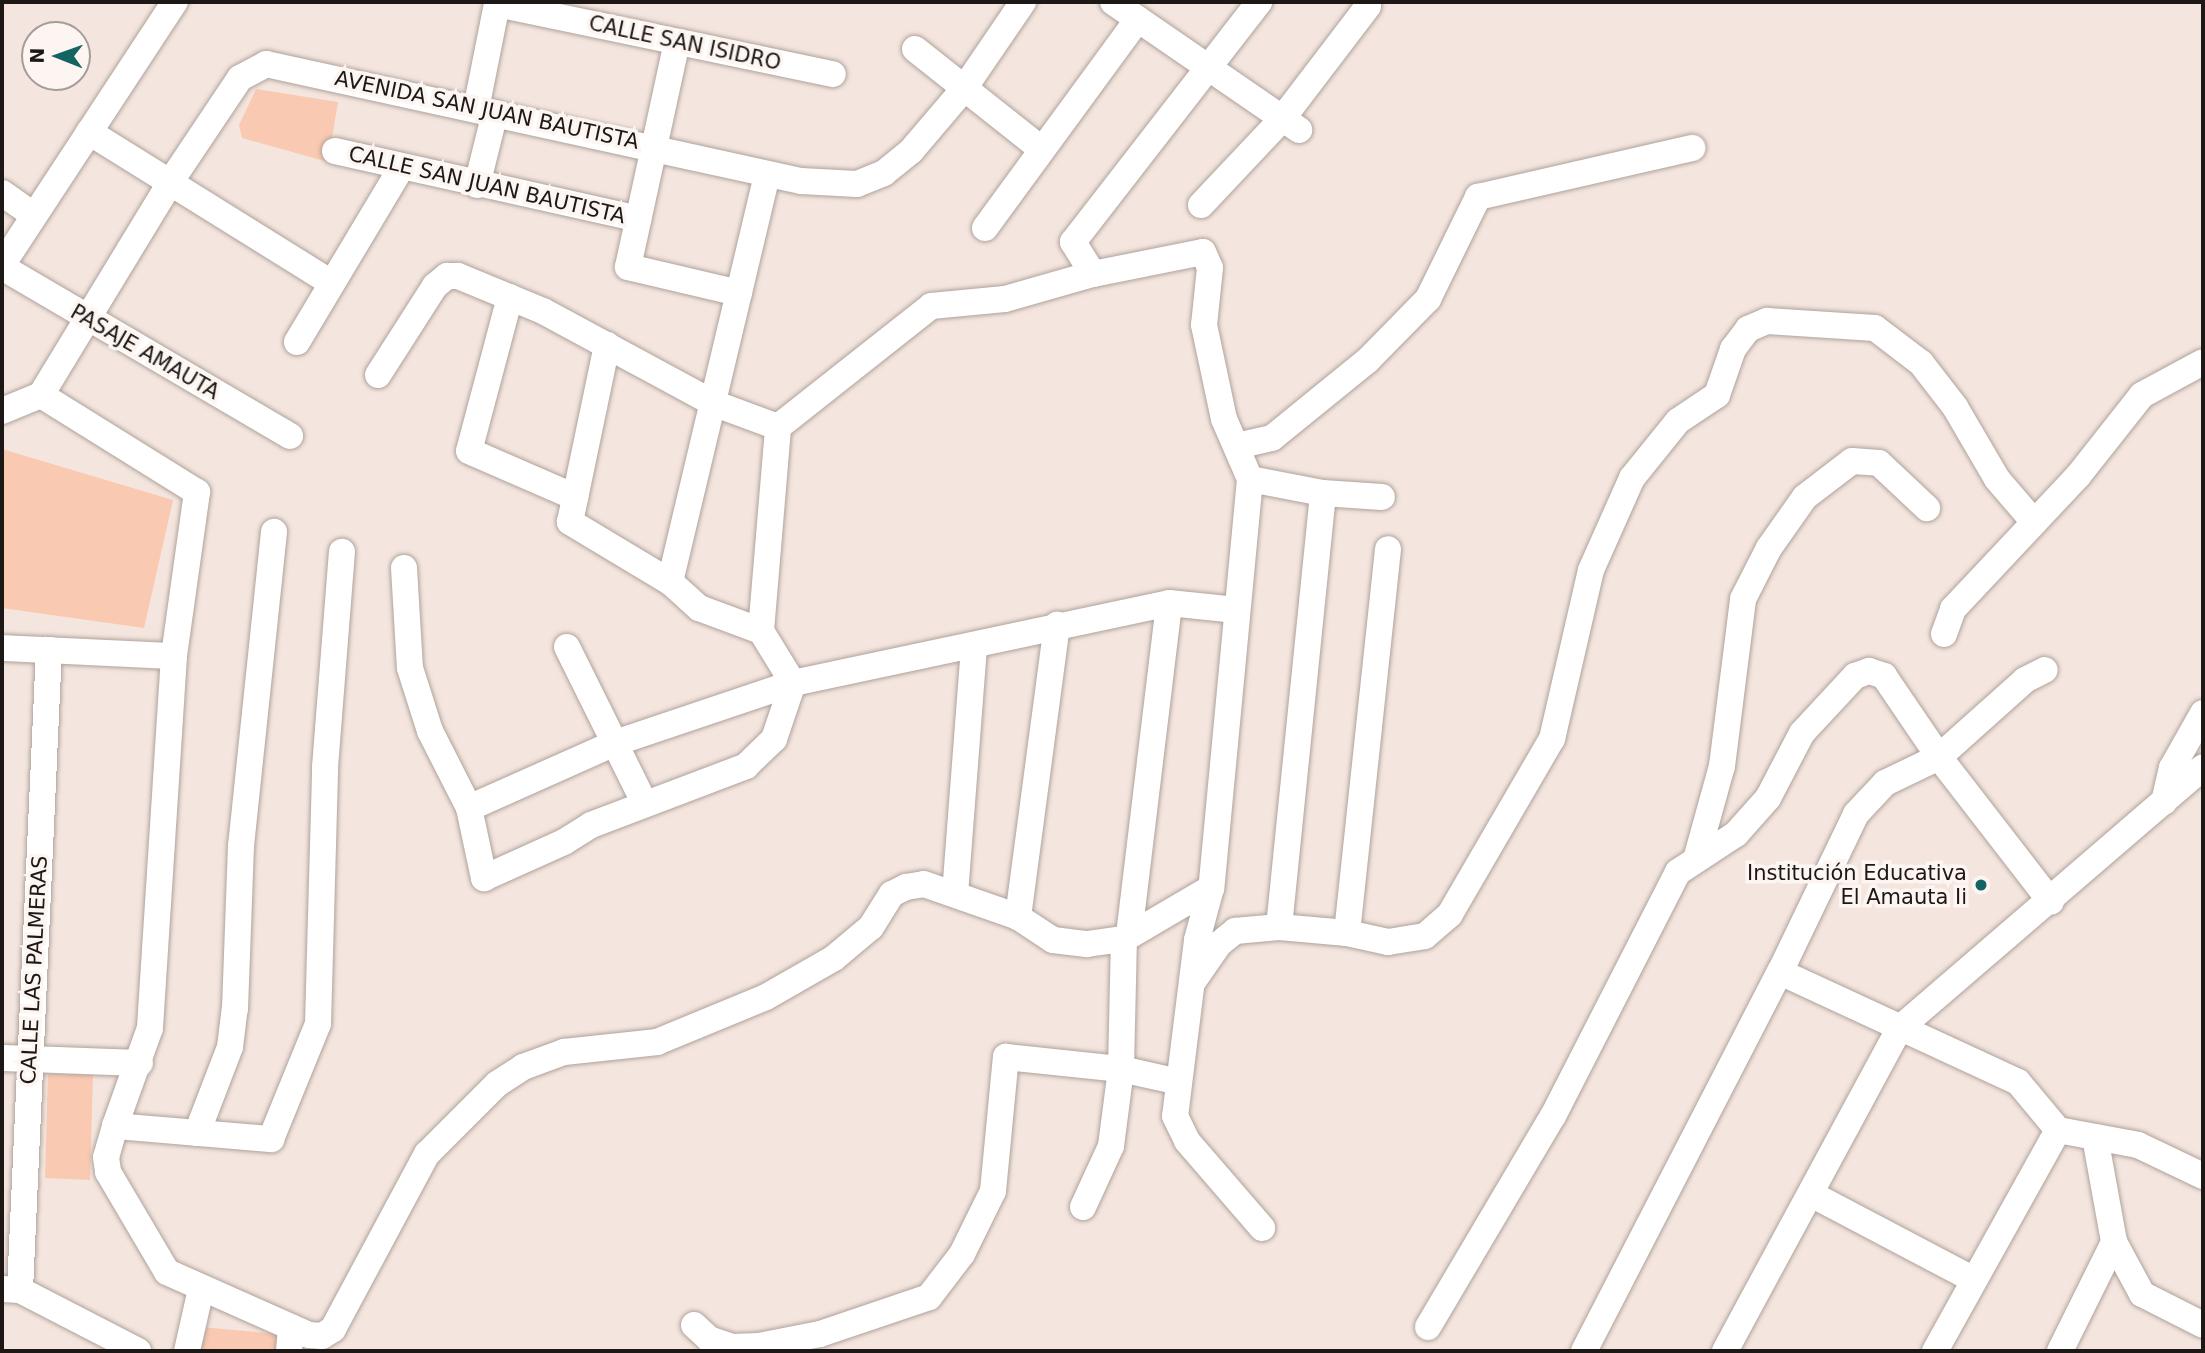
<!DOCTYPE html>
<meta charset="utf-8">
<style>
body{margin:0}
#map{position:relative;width:2205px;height:1353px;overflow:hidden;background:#f4e6df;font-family:"DejaVu Sans",sans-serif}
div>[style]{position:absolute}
.green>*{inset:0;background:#fac9b1}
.roads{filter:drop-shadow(0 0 2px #afa29b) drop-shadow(0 0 2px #afa29b)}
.street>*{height:26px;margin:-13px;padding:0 13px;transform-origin:13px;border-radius:13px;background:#fff}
.dots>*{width:19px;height:19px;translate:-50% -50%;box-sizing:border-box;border:4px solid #fdf5f1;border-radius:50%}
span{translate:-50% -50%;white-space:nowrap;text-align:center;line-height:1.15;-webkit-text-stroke:7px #fdf5f1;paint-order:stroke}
.street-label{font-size:21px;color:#1d1816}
.poi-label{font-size:21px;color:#1d1816}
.right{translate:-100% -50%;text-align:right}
.frame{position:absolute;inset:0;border:4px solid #1d1816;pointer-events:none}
.north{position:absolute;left:21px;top:21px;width:70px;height:70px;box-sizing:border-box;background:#fdf5f1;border:2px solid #a39d99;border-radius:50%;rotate:271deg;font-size:19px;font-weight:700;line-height:28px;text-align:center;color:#1d1816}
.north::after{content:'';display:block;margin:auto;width:24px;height:32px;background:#146464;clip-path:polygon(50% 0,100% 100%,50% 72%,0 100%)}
</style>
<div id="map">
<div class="green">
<i style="clip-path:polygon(256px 89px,338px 102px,328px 162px,242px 138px,239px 125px)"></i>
<i style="clip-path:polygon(2px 449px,173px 500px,144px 628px,2px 608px)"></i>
<i style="clip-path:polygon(48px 1074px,93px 1075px,90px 1180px,45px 1178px)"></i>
<i style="clip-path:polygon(201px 1327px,277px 1334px,276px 1351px,199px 1351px)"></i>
</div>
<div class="roads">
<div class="street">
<i style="left:1113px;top:2px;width:226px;rotate:34.5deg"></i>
<i style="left:677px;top:42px;width:230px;rotate:102.3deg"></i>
<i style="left:628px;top:267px;width:114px;rotate:13.2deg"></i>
<i style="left:915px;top:49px;width:161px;rotate:38.4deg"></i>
<i style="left:476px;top:109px;width:107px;rotate:-78.7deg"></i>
<i style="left:497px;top:4px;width:343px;rotate:11.8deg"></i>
<i style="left:89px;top:132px;width:284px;rotate:31.9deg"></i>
<i style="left:335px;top:151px;width:311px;rotate:12.6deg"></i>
<i style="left:477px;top:185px;width:74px;rotate:-76deg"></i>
<i style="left:2px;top:193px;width:38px;rotate:35deg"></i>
<i style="left:1201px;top:205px;width:118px;rotate:-46.7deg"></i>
<i style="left:1282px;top:119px;width:142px;rotate:-52.7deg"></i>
<i style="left:985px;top:228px;width:259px;rotate:-53.8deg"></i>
<i style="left:2px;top:265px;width:315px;rotate:-56.7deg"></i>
<i style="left:2px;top:267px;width:334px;rotate:30.4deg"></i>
<i style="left:1093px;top:274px;width:38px;rotate:-122deg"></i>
<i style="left:1073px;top:242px;width:304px;rotate:-52.2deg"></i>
<i style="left:510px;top:297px;width:159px;rotate:104.9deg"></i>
<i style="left:469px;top:451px;width:116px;rotate:23.5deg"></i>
<i style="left:297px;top:342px;width:203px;rotate:-59.1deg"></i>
<i style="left:378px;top:375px;width:106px;rotate:-57.4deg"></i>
<i style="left:435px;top:286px;width:16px;rotate:-40deg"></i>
<i style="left:447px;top:276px;width:11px"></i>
<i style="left:458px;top:276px;width:92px;rotate:22.4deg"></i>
<i style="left:543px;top:311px;width:193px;rotate:28.4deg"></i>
<i style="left:713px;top:403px;width:69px;rotate:20.3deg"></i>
<i style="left:778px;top:427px;width:195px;rotate:-38.3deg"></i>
<i style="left:931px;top:306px;width:74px;rotate:-5.4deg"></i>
<i style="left:1005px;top:299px;width:91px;rotate:-15.9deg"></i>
<i style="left:1093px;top:274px;width:112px;rotate:-11.3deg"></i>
<i style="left:1203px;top:252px;width:17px;rotate:66deg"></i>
<i style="left:1210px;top:268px;width:57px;rotate:96deg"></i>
<i style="left:1204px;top:325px;width:96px;rotate:78deg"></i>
<i style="left:1224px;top:419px;width:65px;rotate:66.6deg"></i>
<i style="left:1250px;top:479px;width:411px;rotate:95.4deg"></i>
<i style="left:1211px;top:888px;width:54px;rotate:105.1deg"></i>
<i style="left:1197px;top:940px;width:177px;rotate:97.1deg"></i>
<i style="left:1175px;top:1116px;width:28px;rotate:64deg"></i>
<i style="left:1187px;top:1141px;width:115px;rotate:49.2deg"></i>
<i style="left:41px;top:395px;width:184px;rotate:31.9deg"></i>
<i style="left:197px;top:492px;width:166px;rotate:98deg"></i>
<i style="left:174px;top:656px;width:373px;rotate:93.7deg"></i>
<i style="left:150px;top:1028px;width:104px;rotate:109.7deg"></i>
<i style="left:115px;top:1126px;width:32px;rotate:106deg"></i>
<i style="left:106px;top:1157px;width:15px;rotate:82deg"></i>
<i style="left:108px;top:1172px;width:116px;rotate:59.5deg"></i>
<i style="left:167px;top:1272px;width:155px;rotate:23.9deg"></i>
<i style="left:309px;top:1335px;width:13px;rotate:4deg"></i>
<i style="left:322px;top:1336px;width:13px;rotate:-32deg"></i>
<i style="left:333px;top:1329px;width:199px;rotate:-61.8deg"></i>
<i style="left:427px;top:1154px;width:99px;rotate:-45deg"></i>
<i style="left:497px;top:1084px;width:31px;rotate:-33deg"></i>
<i style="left:523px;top:1067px;width:44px;rotate:-20.1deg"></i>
<i style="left:564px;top:1052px;width:94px;rotate:-6.1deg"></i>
<i style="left:657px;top:1042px;width:118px;rotate:-22.4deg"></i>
<i style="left:766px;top:997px;width:78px;rotate:-29.8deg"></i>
<i style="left:834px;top:958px;width:48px;rotate:-40deg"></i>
<i style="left:871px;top:927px;width:39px;rotate:-58deg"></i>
<i style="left:892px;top:894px;width:16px;rotate:-27deg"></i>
<i style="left:906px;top:887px;width:18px;rotate:-9deg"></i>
<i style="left:924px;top:884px;width:100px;rotate:19.3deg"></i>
<i style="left:1018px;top:917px;width:42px;rotate:33.3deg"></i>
<i style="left:1053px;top:940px;width:34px;rotate:7deg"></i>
<i style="left:1087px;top:944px;width:37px;rotate:-8deg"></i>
<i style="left:1124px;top:939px;width:101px;rotate:-30.4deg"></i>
<i style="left:41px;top:395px;width:250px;rotate:-58.7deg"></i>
<i style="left:171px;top:181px;width:124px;rotate:-56.2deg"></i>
<i style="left:240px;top:78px;width:30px;rotate:-28deg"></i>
<i style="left:266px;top:64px;width:548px;rotate:12.34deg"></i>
<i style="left:801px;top:181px;width:56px;rotate:3.1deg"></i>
<i style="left:857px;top:184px;width:29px;rotate:-22deg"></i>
<i style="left:884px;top:173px;width:35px;rotate:-39deg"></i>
<i style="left:911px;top:151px;width:80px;rotate:-49.6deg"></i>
<i style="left:963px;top:90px;width:107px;rotate:-55.7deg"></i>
<i style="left:2px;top:411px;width:42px;rotate:-22.3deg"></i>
<i style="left:1237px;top:446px;width:36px;rotate:-13deg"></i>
<i style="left:1272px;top:438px;width:124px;rotate:-39.1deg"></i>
<i style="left:1368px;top:360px;width:86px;rotate:-45.5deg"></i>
<i style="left:1428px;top:299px;width:114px;rotate:-63.9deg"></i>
<i style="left:1478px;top:197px;width:220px;rotate:-12.9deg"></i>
<i style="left:1250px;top:479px;width:74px;rotate:10.9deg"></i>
<i style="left:1323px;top:493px;width:59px;rotate:3.9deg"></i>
<i style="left:404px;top:568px;width:100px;rotate:86.6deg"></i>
<i style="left:410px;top:668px;width:66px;rotate:72.4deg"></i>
<i style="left:430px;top:731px;width:86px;rotate:63.1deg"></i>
<i style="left:469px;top:808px;width:72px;rotate:77.9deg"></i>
<i style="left:484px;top:878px;width:88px;rotate:-24.2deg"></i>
<i style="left:564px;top:842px;width:32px;rotate:-32deg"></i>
<i style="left:591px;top:825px;width:166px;rotate:-20.8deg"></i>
<i style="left:746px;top:766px;width:39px;rotate:-44deg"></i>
<i style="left:774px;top:739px;width:59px;rotate:-71.3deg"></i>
<i style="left:793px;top:683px;width:61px;rotate:-121.6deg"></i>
<i style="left:761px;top:631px;width:66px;rotate:-159.6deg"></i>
<i style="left:699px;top:608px;width:39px;rotate:-138deg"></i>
<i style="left:670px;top:582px;width:117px;rotate:-149deg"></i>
<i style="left:570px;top:522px;width:181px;rotate:-78.2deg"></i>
<i style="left:670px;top:582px;width:419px;rotate:-76.6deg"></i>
<i style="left:761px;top:631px;width:205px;rotate:-85.2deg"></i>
<i style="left:1944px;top:634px;width:27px;rotate:-70deg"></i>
<i style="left:1953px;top:609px;width:183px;rotate:-46.8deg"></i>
<i style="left:2078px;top:476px;width:103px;rotate:-51.7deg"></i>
<i style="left:2142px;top:395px;width:69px;rotate:-28.4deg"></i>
<i style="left:567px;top:647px;width:175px;rotate:63.6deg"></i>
<i style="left:2px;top:648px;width:172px;rotate:2.7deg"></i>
<i style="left:2164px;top:802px;width:35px;rotate:-77deg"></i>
<i style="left:2172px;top:768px;width:63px;rotate:-60.6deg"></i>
<i style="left:469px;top:808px;width:160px;rotate:-24deg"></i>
<i style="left:615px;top:743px;width:188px;rotate:-18.6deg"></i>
<i style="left:793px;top:683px;width:384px;rotate:-12deg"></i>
<i style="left:1169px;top:603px;width:68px;rotate:5.9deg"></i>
<i style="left:1697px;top:856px;width:93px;rotate:-74.5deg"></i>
<i style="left:1722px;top:766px;width:168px;rotate:-82.8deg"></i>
<i style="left:1743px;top:599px;width:57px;rotate:-63deg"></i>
<i style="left:1769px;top:548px;width:62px;rotate:-54.8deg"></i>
<i style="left:1805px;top:497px;width:59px;rotate:-37.5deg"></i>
<i style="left:1852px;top:461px;width:27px;rotate:4deg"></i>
<i style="left:1879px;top:463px;width:66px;rotate:43.2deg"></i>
<i style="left:955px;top:894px;width:248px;rotate:-85.6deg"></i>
<i style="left:1018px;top:917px;width:295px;rotate:-82.4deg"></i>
<i style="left:1279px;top:927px;width:436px;rotate:-84.2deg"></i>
<i style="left:1347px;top:933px;width:386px;rotate:-83.9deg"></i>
<i style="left:1129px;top:935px;width:334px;rotate:-83.1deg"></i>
<i style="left:1780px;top:972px;width:262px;rotate:24.8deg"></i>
<i style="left:2018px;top:1082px;width:62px;rotate:50.2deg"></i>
<i style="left:2058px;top:1130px;width:81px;rotate:10.6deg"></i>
<i style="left:2138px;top:1145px;width:72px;rotate:25.5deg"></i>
<i style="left:1194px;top:980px;width:44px;rotate:-55.2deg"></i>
<i style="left:1219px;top:944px;width:21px;rotate:-39deg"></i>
<i style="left:1235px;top:931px;width:44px;rotate:-5.2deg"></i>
<i style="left:1279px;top:927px;width:68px;rotate:5deg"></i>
<i style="left:1347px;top:933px;width:42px;rotate:12.4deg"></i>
<i style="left:1388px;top:942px;width:37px;rotate:-9deg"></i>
<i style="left:1425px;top:936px;width:33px;rotate:-41deg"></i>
<i style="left:1450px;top:914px;width:203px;rotate:-59.8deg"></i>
<i style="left:1552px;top:739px;width:173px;rotate:-77deg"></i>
<i style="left:1591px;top:570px;width:101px;rotate:-66deg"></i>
<i style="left:1632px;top:478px;width:73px;rotate:-51.1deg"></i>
<i style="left:1678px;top:421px;width:47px;rotate:-33.7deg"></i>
<i style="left:1717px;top:395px;width:49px;rotate:-70.8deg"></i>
<i style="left:1733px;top:349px;width:25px;rotate:-53deg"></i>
<i style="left:1748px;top:329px;width:21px;rotate:-23deg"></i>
<i style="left:1767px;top:321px;width:108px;rotate:3.7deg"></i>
<i style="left:1875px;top:328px;width:58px;rotate:37.3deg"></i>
<i style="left:1921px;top:363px;width:56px;rotate:52.3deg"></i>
<i style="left:1955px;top:407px;width:83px;rotate:59.7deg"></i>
<i style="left:1997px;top:479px;width:57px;rotate:49.3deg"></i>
<i style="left:2px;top:1058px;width:138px;rotate:2.1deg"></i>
<i style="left:115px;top:1126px;width:157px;rotate:4.8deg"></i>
<i style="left:271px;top:1139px;width:124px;rotate:-67.8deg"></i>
<i style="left:318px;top:1024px;width:257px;rotate:-88.4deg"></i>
<i style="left:325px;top:767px;width:216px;rotate:-85.5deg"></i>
<i style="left:197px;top:1133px;width:92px;rotate:-69deg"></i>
<i style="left:230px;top:1047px;width:38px;rotate:-83deg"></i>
<i style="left:235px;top:1009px;width:163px;rotate:-87.9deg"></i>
<i style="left:241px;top:846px;width:316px;rotate:-84deg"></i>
<i style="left:2095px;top:1137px;width:107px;rotate:79.7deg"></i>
<i style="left:2114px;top:1242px;width:59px;rotate:61.7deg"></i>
<i style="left:2142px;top:1294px;width:68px;rotate:26.9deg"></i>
<i style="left:1811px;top:1194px;width:184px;rotate:27.8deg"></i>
<i style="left:1083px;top:1207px;width:67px;rotate:-65.3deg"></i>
<i style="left:1111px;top:1146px;width:78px;rotate:-82.6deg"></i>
<i style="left:1121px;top:1069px;width:130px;rotate:-88.7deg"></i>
<i style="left:2px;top:1289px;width:18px;rotate:3deg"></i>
<i style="left:20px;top:1290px;width:133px;rotate:27.3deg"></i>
<i style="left:20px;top:1290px;width:641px;rotate:-87.41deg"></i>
<i style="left:694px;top:1325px;width:21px;rotate:43deg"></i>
<i style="left:709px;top:1339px;width:24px;rotate:19deg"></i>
<i style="left:732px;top:1347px;width:27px;rotate:-2deg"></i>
<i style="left:759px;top:1346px;width:62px;rotate:-11.1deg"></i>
<i style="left:820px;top:1334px;width:115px;rotate:-18.7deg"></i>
<i style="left:929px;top:1297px;width:54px;rotate:-52.5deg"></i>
<i style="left:962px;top:1254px;width:70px;rotate:-63.8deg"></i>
<i style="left:993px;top:1191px;width:135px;rotate:-84.5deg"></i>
<i style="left:1006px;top:1057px;width:116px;rotate:6deg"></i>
<i style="left:1121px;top:1069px;width:59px;rotate:12.6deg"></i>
<i style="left:1428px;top:1327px;width:245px;rotate:-59.4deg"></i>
<i style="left:1553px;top:1116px;width:274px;rotate:-62.9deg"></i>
<i style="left:1678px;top:872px;width:69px;rotate:-33.2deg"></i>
<i style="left:1736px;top:834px;width:48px;rotate:-48.4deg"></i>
<i style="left:1768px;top:798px;width:73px;rotate:-62.4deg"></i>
<i style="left:1802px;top:733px;width:78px;rotate:-47.1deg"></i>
<i style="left:1855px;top:676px;width:15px;rotate:-20deg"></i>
<i style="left:1869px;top:671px;width:16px;rotate:18deg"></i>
<i style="left:1884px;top:676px;width:98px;rotate:55.8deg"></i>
<i style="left:1939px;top:757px;width:183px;rotate:52.3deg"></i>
<i style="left:187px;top:1351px;width:64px;rotate:-77.3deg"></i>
<i style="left:289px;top:1351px;width:24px;rotate:-85deg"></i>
<i style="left:1584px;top:1351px;width:427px;rotate:-62.7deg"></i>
<i style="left:1780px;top:972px;width:175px;rotate:-64.3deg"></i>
<i style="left:1856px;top:814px;width:42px;rotate:-46.9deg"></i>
<i style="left:1885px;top:783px;width:60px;rotate:-25.7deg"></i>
<i style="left:1939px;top:757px;width:115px;rotate:-41.8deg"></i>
<i style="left:2025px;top:680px;width:22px;rotate:-27deg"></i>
<i style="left:1725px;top:1351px;width:367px;rotate:-61.6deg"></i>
<i style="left:1900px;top:1028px;width:400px;rotate:-40.7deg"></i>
<i style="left:1935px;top:1351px;width:253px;rotate:-60.9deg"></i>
<i style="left:2060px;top:1351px;width:122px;rotate:-63.6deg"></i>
</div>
</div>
<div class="dots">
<i style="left:1981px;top:885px;background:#146464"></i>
</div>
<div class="street-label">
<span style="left:685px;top:43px;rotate:12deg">CALLE SAN ISIDRO</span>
<span style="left:487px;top:110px;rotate:12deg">AVENIDA SAN JUAN BAUTISTA</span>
<span style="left:487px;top:185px;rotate:13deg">CALLE SAN JUAN BAUTISTA</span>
<span style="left:145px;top:352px;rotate:30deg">PASAJE AMAUTA</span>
<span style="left:34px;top:970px;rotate:-87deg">CALLE LAS PALMERAS</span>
</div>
<div class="poi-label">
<span class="right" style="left:1967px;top:885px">Institución Educativa<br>El Amauta Ii</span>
</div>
<div class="frame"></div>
<div class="north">N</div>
</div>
